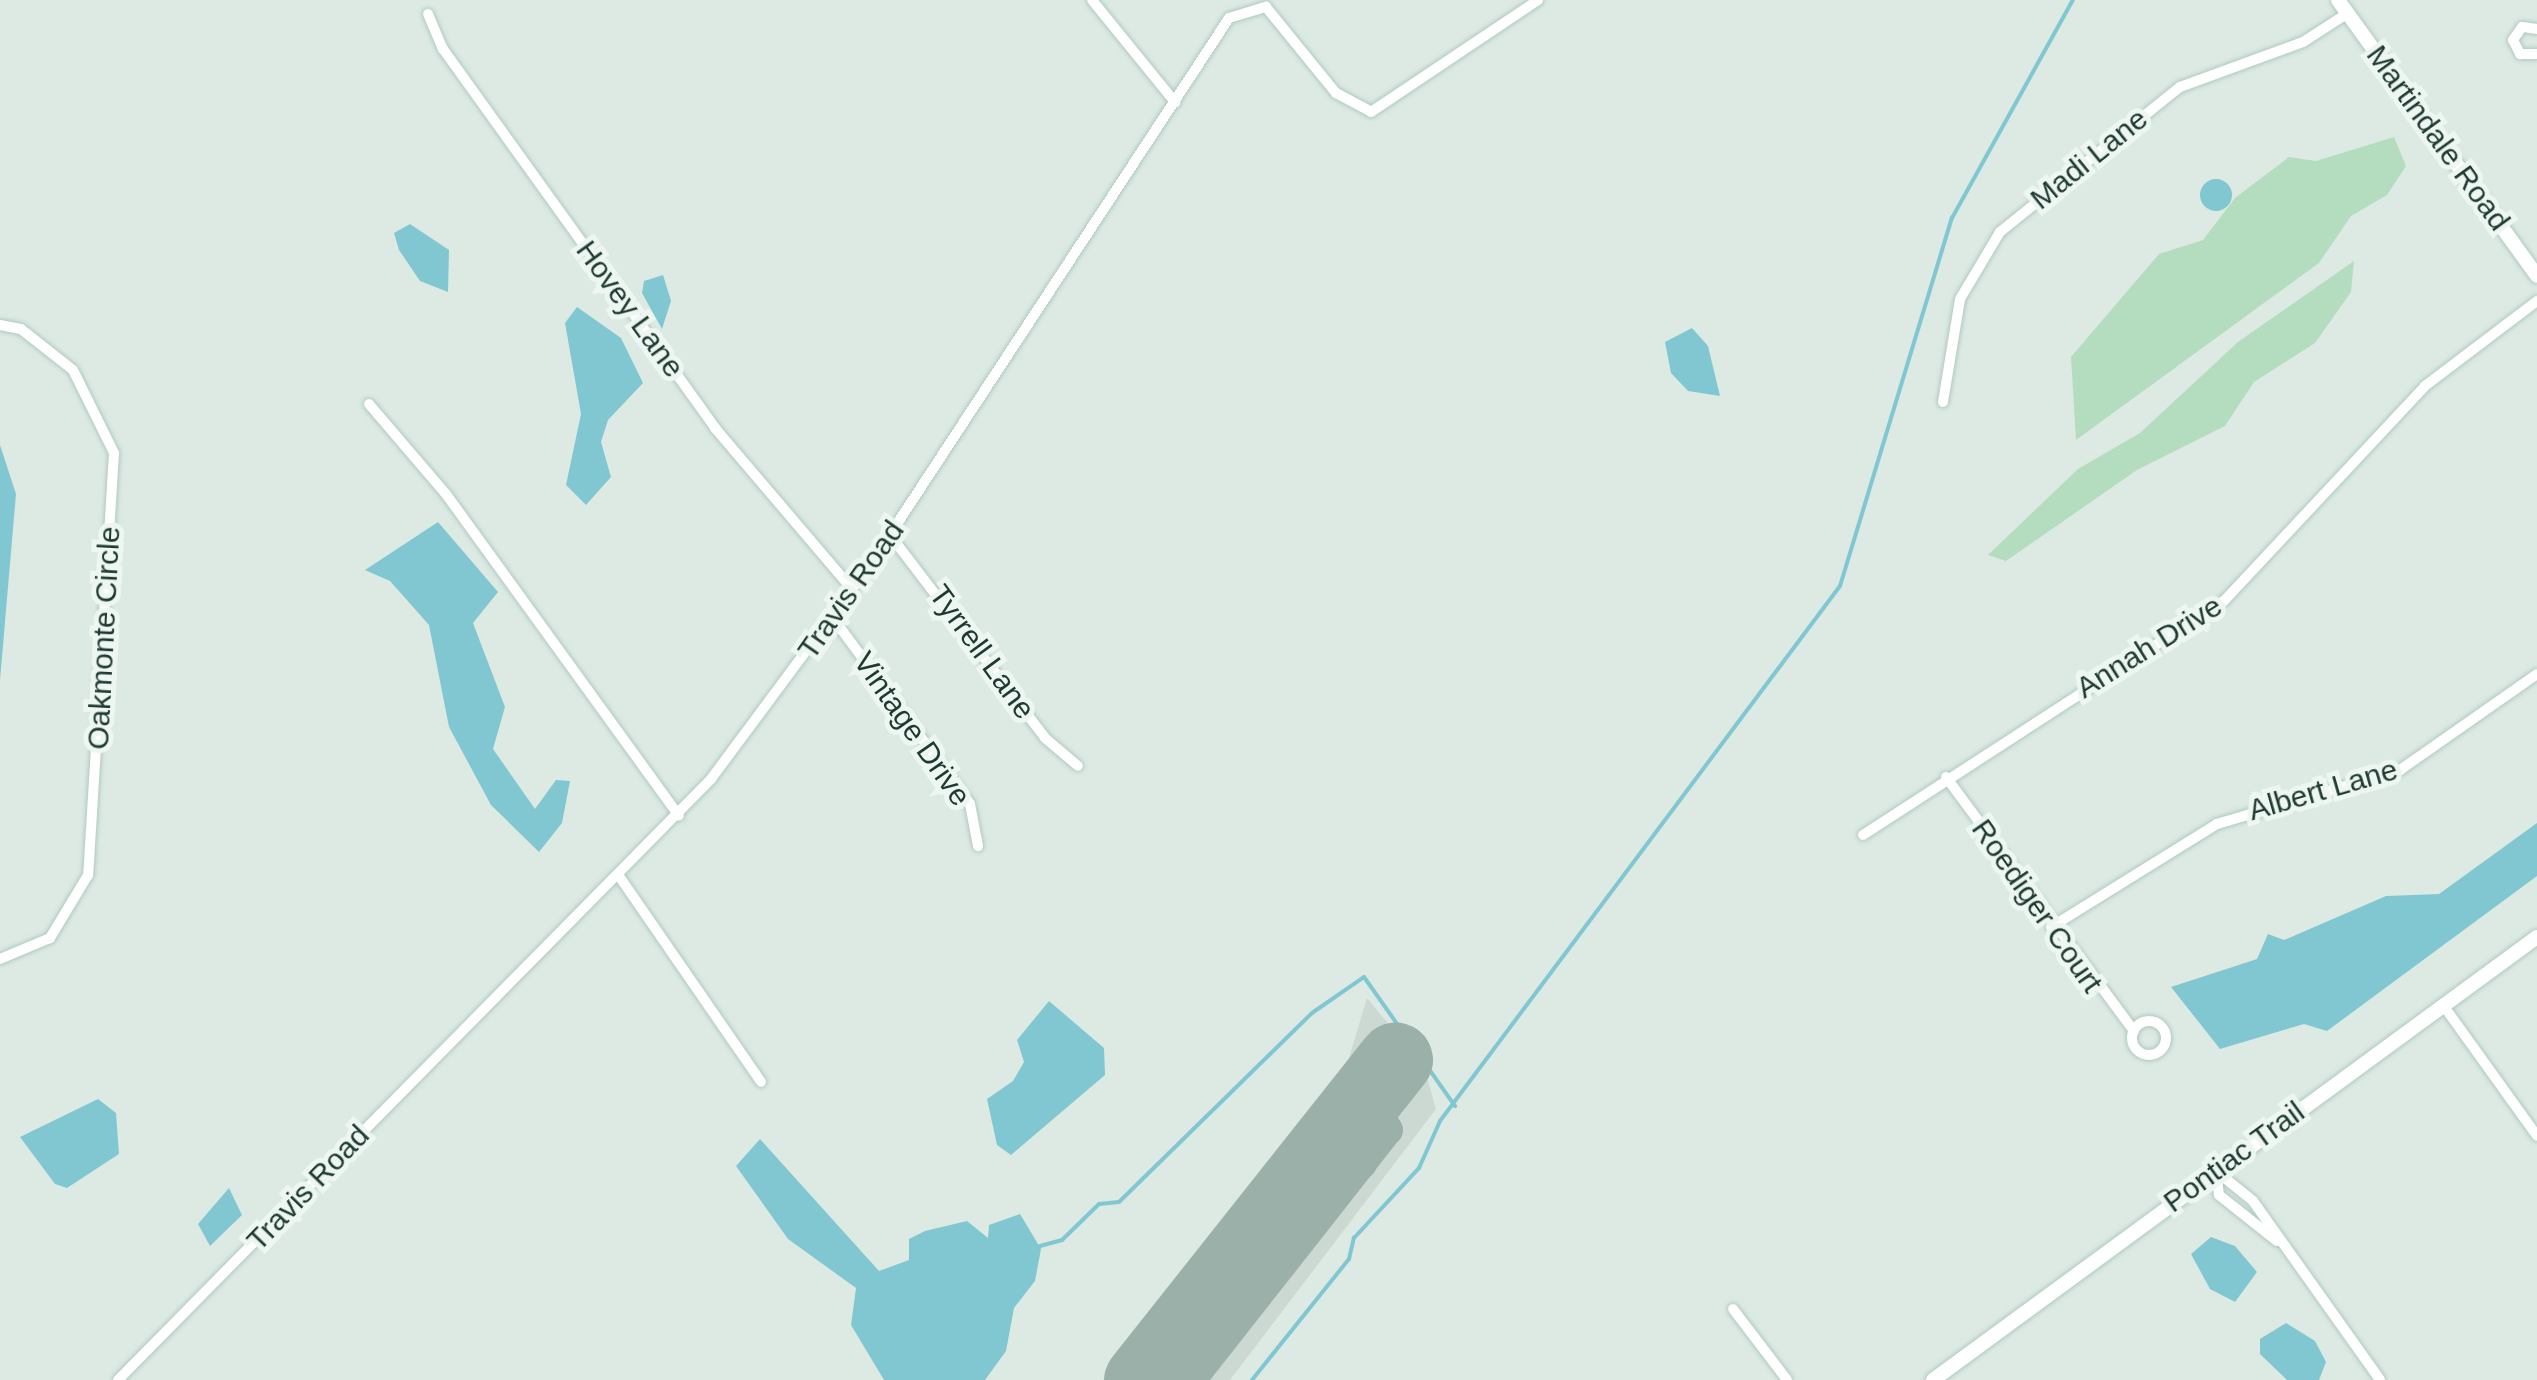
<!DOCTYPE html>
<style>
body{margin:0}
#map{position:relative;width:2537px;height:1380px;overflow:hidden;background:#ddeae4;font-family:Arial,sans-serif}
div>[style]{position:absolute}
.built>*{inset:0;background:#cbd9d2}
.green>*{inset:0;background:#b4dcbe}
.water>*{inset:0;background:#81c7d2}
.round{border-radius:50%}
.stream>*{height:4px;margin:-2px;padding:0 2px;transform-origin:2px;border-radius:2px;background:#81c7d2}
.taxiway>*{height:30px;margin:-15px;padding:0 15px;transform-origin:15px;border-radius:15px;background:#9ab0a8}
.runway>*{height:75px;margin:-37.5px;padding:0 37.5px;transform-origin:37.5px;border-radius:37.5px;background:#9ab0a8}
.roads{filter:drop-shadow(0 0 2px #afcac0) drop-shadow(0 0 2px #afcac0)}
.street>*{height:10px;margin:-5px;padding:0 5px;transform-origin:5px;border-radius:5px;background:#fff}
.street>.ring{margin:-5px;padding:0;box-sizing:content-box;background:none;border:10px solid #fff;border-radius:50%}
.secondary>*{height:14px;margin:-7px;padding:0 7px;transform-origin:7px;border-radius:7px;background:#fff}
span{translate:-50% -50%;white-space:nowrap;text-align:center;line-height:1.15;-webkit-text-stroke:10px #edf6f1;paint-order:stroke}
.street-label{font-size:30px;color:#1e3931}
</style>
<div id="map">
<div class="built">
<i style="clip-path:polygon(1367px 998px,1424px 1067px,1436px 1109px,1230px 1380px,1103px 1380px,1346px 1068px)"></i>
</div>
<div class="green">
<i style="clip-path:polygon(2394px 137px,2406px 166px,2387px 195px,2351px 216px,2319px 263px,2076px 440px,2071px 357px,2159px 254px,2203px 240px,2235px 198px,2289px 157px,2316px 161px)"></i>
<i style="clip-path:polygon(2354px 261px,2351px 292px,2315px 343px,2254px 382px,2225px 426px,2137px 470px,2006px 561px,1988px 555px,2078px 469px,2140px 433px,2238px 342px)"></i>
</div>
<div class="water">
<i class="round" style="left:2200px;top:179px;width:32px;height:32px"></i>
<i style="clip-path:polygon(410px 224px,449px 250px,448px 292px,420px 281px,399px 250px,394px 233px)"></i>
<i style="clip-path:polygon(663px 275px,671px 301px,662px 329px,642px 293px,644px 281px)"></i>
<i style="clip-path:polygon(577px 307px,621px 338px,643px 383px,608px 420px,601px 442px,611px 477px,586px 505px,566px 485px,581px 414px,565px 323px)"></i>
<i style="clip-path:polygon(1692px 328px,1708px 346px,1720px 396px,1688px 391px,1671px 373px,1665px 342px)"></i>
<i style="clip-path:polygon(0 445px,16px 494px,0 680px)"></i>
<i style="clip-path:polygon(438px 522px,498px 592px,473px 623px,505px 707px,493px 749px,535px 809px,556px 780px,570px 781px,562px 823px,539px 852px,491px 805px,449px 727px,429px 625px,390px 581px,365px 570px)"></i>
<i style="clip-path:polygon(2537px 823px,2537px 876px,2327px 1031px,2304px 1024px,2220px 1049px,2171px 987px,2257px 959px,2268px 934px,2284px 940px,2386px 896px,2439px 894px)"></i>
<i style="clip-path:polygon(1049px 1001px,1104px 1048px,1105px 1075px,1011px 1155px,997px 1145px,987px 1099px,1013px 1081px,1024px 1062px,1017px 1040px)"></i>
<i style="clip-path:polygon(98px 1099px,116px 1113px,119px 1154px,67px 1188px,55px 1184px,20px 1137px)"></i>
<i style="clip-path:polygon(760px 1139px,879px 1271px,909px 1260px,909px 1239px,925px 1231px,967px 1221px,988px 1238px,989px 1225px,1020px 1214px,1041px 1249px,1035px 1281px,1014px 1308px,1006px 1351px,985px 1380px,884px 1380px,851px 1325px,856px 1288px,788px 1239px,736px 1166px)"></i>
<i style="clip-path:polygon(229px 1188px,242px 1215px,210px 1246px,198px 1224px)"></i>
<i style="clip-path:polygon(2211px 1237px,2235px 1246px,2257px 1272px,2235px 1302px,2210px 1289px,2191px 1254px)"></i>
<i style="clip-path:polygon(2286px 1323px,2315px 1341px,2326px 1362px,2319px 1380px,2287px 1380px,2260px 1354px,2260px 1339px)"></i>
</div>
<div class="stream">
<i style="left:1040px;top:1246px;width:23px;rotate:-15deg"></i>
<i style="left:1062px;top:1240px;width:52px;rotate:-44.2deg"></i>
<i style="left:1099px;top:1204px;width:20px;rotate:-6deg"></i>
<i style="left:1119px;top:1202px;width:270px;rotate:-44.4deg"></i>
<i style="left:1312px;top:1013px;width:63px;rotate:-34.7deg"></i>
<i style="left:1364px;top:977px;width:158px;rotate:54.8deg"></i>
<i style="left:1252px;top:1380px;width:155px;rotate:-51.3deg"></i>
<i style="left:1349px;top:1259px;width:22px;rotate:-77deg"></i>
<i style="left:1354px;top:1238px;width:96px;rotate:-47.1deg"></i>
<i style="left:1419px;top:1168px;width:51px;rotate:-65.9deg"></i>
<i style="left:1440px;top:1121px;width:668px;rotate:-53.22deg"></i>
<i style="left:1840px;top:586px;width:385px;rotate:-73.1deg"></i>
<i style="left:1952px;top:218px;width:249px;rotate:-61deg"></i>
</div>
<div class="taxiway">
<i style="left:1331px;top:1140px;width:39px;rotate:38deg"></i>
<i style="left:1191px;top:1380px;width:318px;rotate:-51.8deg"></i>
<i style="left:1388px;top:1130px;width:40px;rotate:-122.9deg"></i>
</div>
<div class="runway">
<i style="left:1141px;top:1380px;width:409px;rotate:-51.6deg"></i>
</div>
<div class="roads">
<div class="street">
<i style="left:1092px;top:0;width:132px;rotate:50.9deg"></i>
<i style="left:428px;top:14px;width:38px;rotate:67deg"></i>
<i style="left:443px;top:49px;width:467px;rotate:54.3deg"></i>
<i style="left:715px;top:428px;width:211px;rotate:49.6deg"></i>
<i style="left:2537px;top:29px;width:15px;rotate:-172deg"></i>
<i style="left:2522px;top:27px;width:16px;rotate:125deg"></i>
<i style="left:2513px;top:40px;width:16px;rotate:63deg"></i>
<i style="left:2520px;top:54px;width:17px"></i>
<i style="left:0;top:325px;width:21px;rotate:11deg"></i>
<i style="left:21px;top:329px;width:66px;rotate:38.3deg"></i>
<i style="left:73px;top:370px;width:93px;rotate:63.7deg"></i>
<i style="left:114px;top:453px;width:423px;rotate:93.5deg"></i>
<i style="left:88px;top:875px;width:74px;rotate:121.1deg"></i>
<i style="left:50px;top:938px;width:54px;rotate:157.2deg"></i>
<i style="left:1943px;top:402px;width:104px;rotate:-80.6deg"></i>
<i style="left:1960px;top:299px;width:78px;rotate:-59.2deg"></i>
<i style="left:2000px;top:232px;width:231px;rotate:-38.9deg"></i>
<i style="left:2180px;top:87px;width:131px;rotate:-20.1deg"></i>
<i style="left:2303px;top:42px;width:54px;rotate:-32.8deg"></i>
<i style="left:369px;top:404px;width:118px;rotate:49.5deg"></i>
<i style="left:446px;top:494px;width:397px;rotate:54.1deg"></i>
<i style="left:890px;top:535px;width:255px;rotate:52.6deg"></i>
<i style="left:1045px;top:738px;width:43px;rotate:40.3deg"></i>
<i style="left:833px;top:618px;width:231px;rotate:53.6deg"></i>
<i style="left:970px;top:804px;width:43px;rotate:79.2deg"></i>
<i style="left:1946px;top:777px;width:316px;rotate:53.5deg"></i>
<i style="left:1863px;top:835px;width:430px;rotate:-33deg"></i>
<i style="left:2224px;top:601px;width:294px;rotate:-46.9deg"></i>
<i style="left:2425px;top:386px;width:141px;rotate:-37.2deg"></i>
<i style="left:619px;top:876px;width:250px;rotate:55.4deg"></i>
<i style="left:2051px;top:927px;width:195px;rotate:-31.8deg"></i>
<i style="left:2217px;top:824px;width:191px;rotate:-16.4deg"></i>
<i style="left:2400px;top:770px;width:167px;rotate:-35deg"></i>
<i style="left:2443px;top:1005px;width:161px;rotate:54.3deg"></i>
<i class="ring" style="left:2132px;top:1021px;width:24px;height:24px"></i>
<i style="left:2216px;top:1171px;width:48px;rotate:39deg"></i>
<i style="left:2253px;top:1201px;width:219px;rotate:54.6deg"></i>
<i style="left:2216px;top:1171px;width:24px;rotate:83deg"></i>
<i style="left:2219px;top:1195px;width:74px;rotate:38.4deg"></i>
<i style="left:1733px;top:1309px;width:89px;rotate:52.7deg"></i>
<i style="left:118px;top:1380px;width:844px;rotate:-45.38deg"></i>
<i style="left:711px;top:779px;width:267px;rotate:-53.4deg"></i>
<i style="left:870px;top:565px;width:654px;rotate:-56.72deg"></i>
<i style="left:1229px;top:18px;width:39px;rotate:-17deg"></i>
<i style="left:1266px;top:7px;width:111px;rotate:50.9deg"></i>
<i style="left:1336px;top:93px;width:40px;rotate:28deg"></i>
<i style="left:1371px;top:112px;width:201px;rotate:-33.8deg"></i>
</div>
<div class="secondary">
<i style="left:2338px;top:0;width:340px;rotate:54.2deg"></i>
<i style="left:1933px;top:1380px;width:749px;rotate:-36.26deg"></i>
</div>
</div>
<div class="street-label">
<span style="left:2438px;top:138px;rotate:54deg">Martindale Road</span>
<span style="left:2089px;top:159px;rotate:-39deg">Madi Lane</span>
<span style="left:630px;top:309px;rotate:54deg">Hovey Lane</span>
<span style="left:851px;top:590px;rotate:-55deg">Travis Road</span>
<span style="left:104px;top:638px;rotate:-87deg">Oakmonte Circle</span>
<span style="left:2149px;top:647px;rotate:-32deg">Annah Drive</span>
<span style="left:982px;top:652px;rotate:54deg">Tyrrell Lane</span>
<span style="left:912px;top:729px;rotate:55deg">Vintage Drive</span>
<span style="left:2323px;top:790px;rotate:-16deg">Albert Lane</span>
<span style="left:2037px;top:906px;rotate:55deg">Roediger Court</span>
<span style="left:2234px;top:1157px;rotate:-36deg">Pontiac Trail</span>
<span style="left:308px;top:1188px;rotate:-46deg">Travis Road</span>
</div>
</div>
